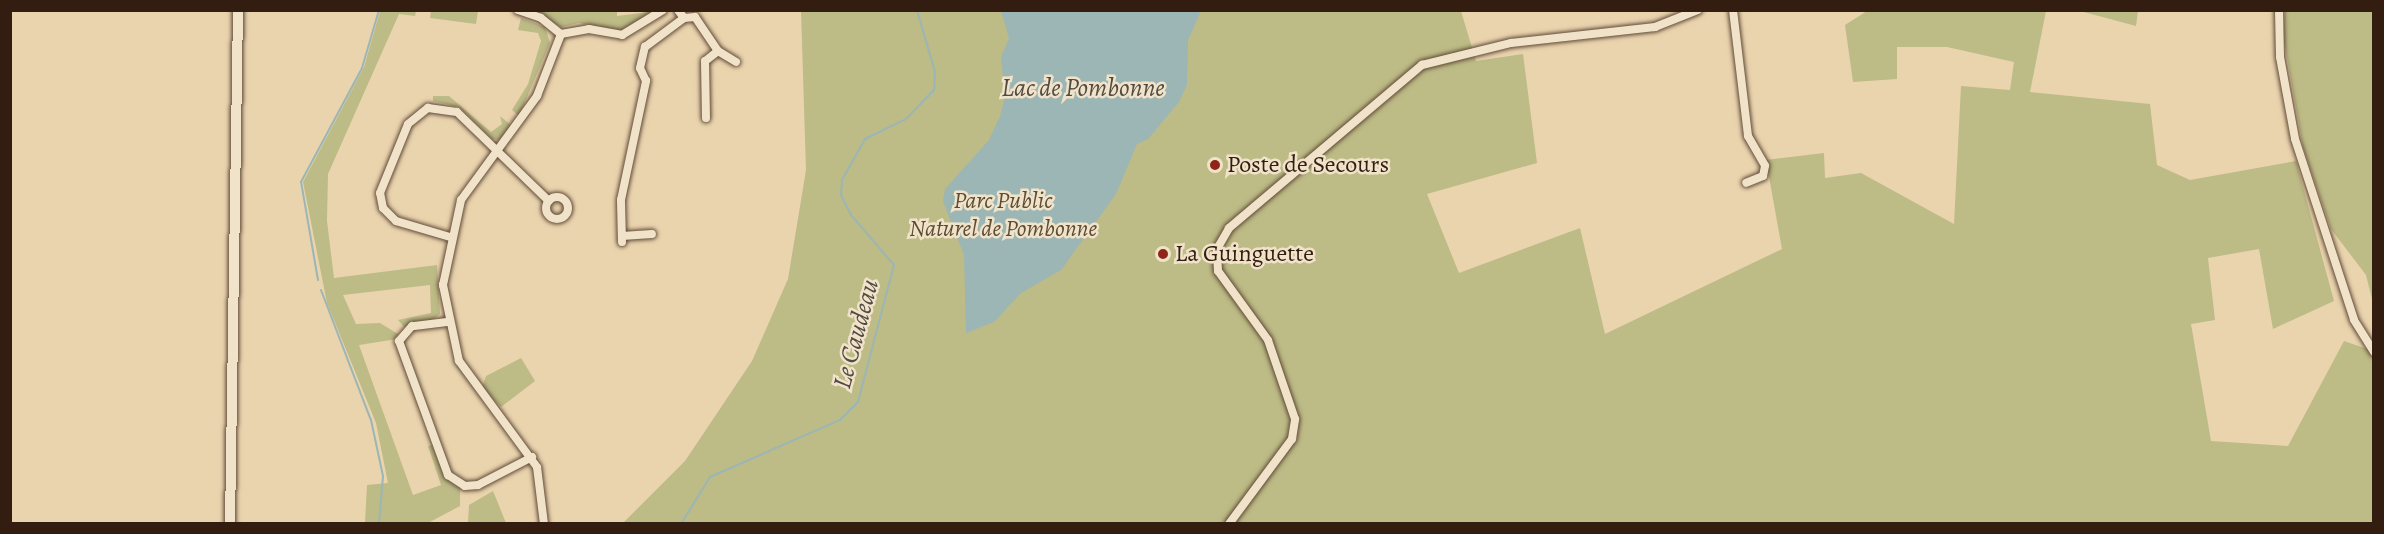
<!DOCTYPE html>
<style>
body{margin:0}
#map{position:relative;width:2384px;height:534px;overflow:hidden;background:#ead4ae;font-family:Alegreya,serif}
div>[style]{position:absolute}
.green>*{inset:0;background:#bdbb86}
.water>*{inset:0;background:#9bb6b5}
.stream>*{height:2px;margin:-1px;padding:0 1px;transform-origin:1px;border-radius:1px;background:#9bb6b5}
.roads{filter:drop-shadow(0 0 2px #614b38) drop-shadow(0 0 2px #614b38)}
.minor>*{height:8px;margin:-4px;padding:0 4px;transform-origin:4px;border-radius:4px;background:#f1e3ca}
.minor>.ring{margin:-4px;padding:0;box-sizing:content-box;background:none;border:8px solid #f1e3ca;border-radius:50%}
.secondary>*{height:10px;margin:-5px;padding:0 5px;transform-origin:5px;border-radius:5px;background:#f1e3ca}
.dots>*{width:16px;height:16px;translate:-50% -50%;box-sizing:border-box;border:3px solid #f1e3ca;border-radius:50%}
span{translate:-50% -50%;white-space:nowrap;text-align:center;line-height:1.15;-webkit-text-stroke:5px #f1e3ca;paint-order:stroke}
.poi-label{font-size:24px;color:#331d11}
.left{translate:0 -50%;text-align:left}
.park-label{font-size:24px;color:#5c4c34;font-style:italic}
.water-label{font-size:26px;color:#524b42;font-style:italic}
.frame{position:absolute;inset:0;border:12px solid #331d11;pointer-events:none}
</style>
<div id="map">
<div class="green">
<i style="clip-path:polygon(380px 11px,416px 11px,415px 16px,399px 14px,328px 174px,327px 221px,334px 278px,437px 265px,440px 314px,434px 319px,404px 327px,398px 320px,431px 313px,430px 285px,343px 295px,356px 324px,380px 323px,398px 334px,397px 339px,359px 345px,413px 495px,441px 485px,428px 446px,432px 445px,444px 477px,460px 488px,460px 506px,428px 523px,365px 523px,367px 485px,388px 483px,376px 423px,327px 303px,303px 182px,364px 67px)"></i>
<i style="clip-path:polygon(431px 11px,478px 11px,476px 24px,430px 18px)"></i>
<i style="clip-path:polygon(531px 11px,617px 11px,617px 16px,656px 11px,620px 31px,579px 23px,561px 27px)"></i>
<i style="clip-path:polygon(801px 11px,1461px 11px,1476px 61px,1523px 54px,1537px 163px,1427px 194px,1459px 273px,1580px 228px,1605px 334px,1782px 249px,1766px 160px,1824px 153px,1825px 178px,1861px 173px,1954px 224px,1961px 86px,2010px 90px,2014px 62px,1947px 47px,1897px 47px,1897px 79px,1853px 82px,1845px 25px,1867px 11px,2046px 11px,2030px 92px,2150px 104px,2157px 165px,2190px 180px,2296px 161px,2334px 301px,2273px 329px,2259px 249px,2208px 258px,2215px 320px,2191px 324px,2211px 441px,2288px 446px,2344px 341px,2373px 351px,2373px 523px,622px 524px,685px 461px,752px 361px,788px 279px,806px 170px)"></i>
<i style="clip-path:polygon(2080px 11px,2138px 11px,2136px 26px,2110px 19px)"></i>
<i style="clip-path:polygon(2285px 11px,2373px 11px,2373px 303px,2366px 275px,2331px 229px,2303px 147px,2283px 35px)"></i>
<i style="clip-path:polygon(521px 18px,545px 27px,550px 43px,519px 116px,512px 110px,528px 84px,541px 41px,538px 33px,518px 30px)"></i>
<i style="clip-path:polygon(433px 96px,449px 96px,491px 132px,502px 124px,500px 116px,512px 126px,500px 140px,492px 139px,459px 107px,433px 101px)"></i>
<i style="clip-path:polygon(521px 358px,535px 381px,501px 407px,482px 388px,486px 376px)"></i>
<i style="clip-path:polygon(493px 491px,506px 523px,468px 523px,469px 505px)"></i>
</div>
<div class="water">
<i style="clip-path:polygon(1001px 11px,1201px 11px,1188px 40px,1187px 85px,1179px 102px,1148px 139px,1137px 144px,1116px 194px,1061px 270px,1021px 293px,994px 322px,966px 333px,964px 255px,943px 201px,945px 189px,989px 140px,1000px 116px,1005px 97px,1001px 57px,1009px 38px)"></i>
</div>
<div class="stream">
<i style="left:318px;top:280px;width:99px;rotate:-99.8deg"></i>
<i style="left:301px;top:182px;width:129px;rotate:-61.8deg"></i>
<i style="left:362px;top:68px;width:60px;rotate:-73.7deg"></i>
<i style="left:321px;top:290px;width:139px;rotate:69deg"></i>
<i style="left:371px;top:420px;width:57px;rotate:77.9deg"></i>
<i style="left:383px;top:476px;width:48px;rotate:94.8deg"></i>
<i style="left:681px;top:524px;width:55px;rotate:-58.3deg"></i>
<i style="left:710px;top:477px;width:142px;rotate:-23.7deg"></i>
<i style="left:840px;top:420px;width:25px;rotate:-45deg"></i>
<i style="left:858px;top:402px;width:142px;rotate:-75.3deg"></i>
<i style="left:894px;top:265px;width:66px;rotate:-130.7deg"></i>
<i style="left:851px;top:215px;width:22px;rotate:-117deg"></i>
<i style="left:841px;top:195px;width:15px;rotate:-86deg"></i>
<i style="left:842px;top:180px;width:47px;rotate:-60.7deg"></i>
<i style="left:865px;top:139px;width:46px;rotate:-26deg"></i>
<i style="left:906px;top:119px;width:40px;rotate:-46deg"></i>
<i style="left:934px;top:90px;width:18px;rotate:-87deg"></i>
<i style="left:935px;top:72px;width:65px;rotate:-106.2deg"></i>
</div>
<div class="roads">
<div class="minor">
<i style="left:518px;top:10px;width:24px;rotate:19deg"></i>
<i style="left:541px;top:18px;width:26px;rotate:39deg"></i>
<i style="left:678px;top:10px;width:10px;rotate:53deg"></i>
<i style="left:684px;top:18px;width:11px;rotate:-5deg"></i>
<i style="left:695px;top:17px;width:41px;rotate:55.9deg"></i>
<i style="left:718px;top:51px;width:16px;rotate:142deg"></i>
<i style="left:705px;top:61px;width:57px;rotate:89deg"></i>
<i style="left:1733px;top:10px;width:127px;rotate:83.2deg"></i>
<i style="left:1748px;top:136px;width:34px;rotate:60deg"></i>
<i style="left:1765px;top:166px;width:10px;rotate:101deg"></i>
<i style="left:1763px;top:176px;width:18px;rotate:158deg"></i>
<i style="left:2279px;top:10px;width:47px;rotate:88.8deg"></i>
<i style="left:2280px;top:57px;width:83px;rotate:79.6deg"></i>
<i style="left:2295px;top:139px;width:190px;rotate:71.9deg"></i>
<i style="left:2354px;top:320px;width:38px;rotate:58deg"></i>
<i style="left:561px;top:34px;width:28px;rotate:-10deg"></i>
<i style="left:589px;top:29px;width:34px;rotate:10deg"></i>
<i style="left:622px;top:35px;width:48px;rotate:-31.4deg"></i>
<i style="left:718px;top:51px;width:21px;rotate:31deg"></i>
<i class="ring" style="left:546px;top:197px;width:14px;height:14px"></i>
<i style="left:622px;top:236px;width:30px;rotate:-4deg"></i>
<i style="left:450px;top:237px;width:56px;rotate:-163.5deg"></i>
<i style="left:396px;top:221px;width:18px;rotate:-135deg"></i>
<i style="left:383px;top:208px;width:15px;rotate:-101deg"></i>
<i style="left:380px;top:193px;width:74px;rotate:-67.9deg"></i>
<i style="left:408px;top:124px;width:26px;rotate:-39deg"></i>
<i style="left:428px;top:108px;width:29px;rotate:8deg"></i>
<i style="left:457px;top:112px;width:128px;rotate:44.1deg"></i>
<i style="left:622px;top:242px;width:42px;rotate:-91.4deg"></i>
<i style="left:621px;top:200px;width:122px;rotate:-78.1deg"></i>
<i style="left:646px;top:81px;width:14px;rotate:-115deg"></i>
<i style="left:640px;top:68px;width:22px;rotate:-77deg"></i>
<i style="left:645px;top:47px;width:49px;rotate:-36.6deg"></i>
<i style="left:447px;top:322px;width:35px;rotate:173deg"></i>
<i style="left:412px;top:326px;width:20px;rotate:131deg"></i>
<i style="left:399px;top:341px;width:143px;rotate:69.9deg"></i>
<i style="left:448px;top:475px;width:20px;rotate:33deg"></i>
<i style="left:465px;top:486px;width:13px;rotate:-4deg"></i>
<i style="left:478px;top:485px;width:61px;rotate:-27.4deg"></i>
<i style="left:544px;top:524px;width:57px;rotate:-97deg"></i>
<i style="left:537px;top:467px;width:132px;rotate:-126.3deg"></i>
<i style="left:459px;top:361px;width:78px;rotate:-101.9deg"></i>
<i style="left:443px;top:285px;width:87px;rotate:-78deg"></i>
<i style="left:461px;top:200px;width:129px;rotate:-53.8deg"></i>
<i style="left:537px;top:96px;width:66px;rotate:-68.8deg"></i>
<i style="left:1229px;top:524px;width:106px;rotate:-53.5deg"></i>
<i style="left:1292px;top:439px;width:20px;rotate:-81deg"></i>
<i style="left:1295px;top:419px;width:83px;rotate:-108.9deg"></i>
<i style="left:1268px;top:340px;width:85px;rotate:-125.9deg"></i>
<i style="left:1218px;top:271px;width:22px;rotate:-93deg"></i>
<i style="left:1217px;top:249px;width:24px;rotate:-60deg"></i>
<i style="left:1229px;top:228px;width:253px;rotate:-40.2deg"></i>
<i style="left:1422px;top:65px;width:92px;rotate:-13.9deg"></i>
<i style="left:1511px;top:43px;width:145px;rotate:-6.3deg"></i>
<i style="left:1655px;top:27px;width:46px;rotate:-21.6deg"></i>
</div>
<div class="secondary">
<i style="left:230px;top:524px;width:514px;rotate:-89.11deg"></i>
</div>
</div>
<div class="dots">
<i style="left:1215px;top:165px;background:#8f2418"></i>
<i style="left:1163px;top:254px;background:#8f2418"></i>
</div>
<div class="poi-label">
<span class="left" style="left:1227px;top:165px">Poste de Secours</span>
<span class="left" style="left:1175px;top:254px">La Guinguette</span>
</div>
<div class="park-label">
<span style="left:1003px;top:215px">Parc Public<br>Naturel de Pombonne</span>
</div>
<div class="water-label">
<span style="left:1083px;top:88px">Lac de Pombonne</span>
<span style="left:856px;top:334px;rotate:-75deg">Le Caudeau</span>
</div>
<div class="frame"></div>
</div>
